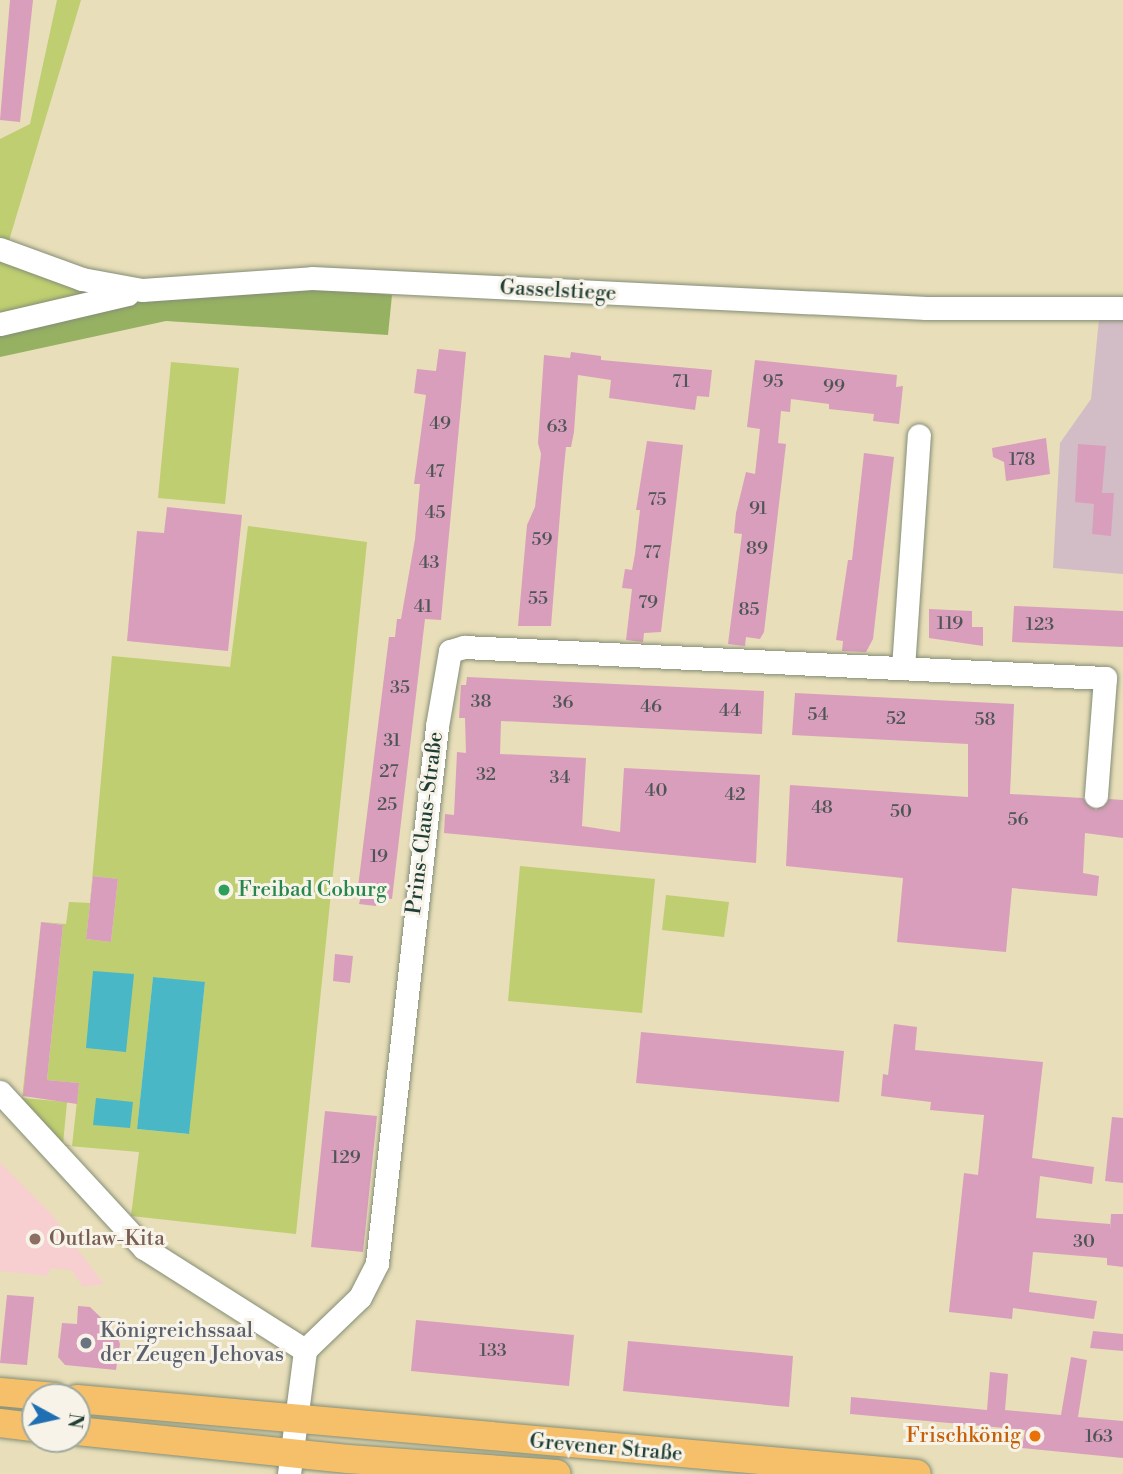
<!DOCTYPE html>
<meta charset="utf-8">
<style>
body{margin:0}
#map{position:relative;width:1123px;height:1474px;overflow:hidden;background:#e8deb9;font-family:"Libre Bodoni",serif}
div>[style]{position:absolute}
.built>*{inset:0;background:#f7cfd1}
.industrial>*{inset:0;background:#d2bdc6}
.green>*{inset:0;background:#bece70}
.forest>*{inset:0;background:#96b162}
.water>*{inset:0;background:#4ab7c6}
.building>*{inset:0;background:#d99ebb}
.roads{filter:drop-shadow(0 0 2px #848e76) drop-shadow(0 0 2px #848e76)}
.minor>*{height:23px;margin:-11.5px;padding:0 11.5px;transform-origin:11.5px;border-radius:11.5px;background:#fff}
.major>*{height:28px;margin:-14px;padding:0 14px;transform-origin:14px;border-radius:14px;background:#f6c06b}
.dots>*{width:19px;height:19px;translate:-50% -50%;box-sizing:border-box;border:4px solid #f7f3e8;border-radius:50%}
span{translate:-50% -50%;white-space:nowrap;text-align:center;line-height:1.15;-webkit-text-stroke:6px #f7f3e8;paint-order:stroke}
.number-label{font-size:18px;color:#4e5556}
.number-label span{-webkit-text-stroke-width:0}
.street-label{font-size:21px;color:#1f3d34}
.leisure-label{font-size:21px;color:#27864d}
.left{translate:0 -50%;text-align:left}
.education-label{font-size:21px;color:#785e54}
.worship-label{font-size:21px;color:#5b616d}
.food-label{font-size:21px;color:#c56008}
.right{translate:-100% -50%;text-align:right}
.north{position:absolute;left:21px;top:1383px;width:70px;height:70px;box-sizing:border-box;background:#f7f3e8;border:2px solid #a1aaa0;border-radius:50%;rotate:98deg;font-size:19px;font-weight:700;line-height:28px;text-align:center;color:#1f3d34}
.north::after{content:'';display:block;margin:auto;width:24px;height:32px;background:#1f6fb2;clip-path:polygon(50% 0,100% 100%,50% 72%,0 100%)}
</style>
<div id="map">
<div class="built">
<i style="clip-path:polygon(0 1162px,52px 1215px,104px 1284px,83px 1287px,71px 1270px,50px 1268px,48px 1276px,0 1271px)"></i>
</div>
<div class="industrial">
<i style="clip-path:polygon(1123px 318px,1123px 574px,1053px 568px,1060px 443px,1091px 399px,1099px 319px)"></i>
</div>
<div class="green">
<i style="clip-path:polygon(57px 0,81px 0,8px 244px,0 241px,0 139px,30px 124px)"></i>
<i style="clip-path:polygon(0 257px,105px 294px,0 318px)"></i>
<i style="clip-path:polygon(171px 362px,239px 368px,225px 504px,158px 498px)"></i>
<i style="clip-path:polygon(evenodd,248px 526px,367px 542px,296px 1234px,131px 1216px,139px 1152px,57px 1145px,38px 1125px,22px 1099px,41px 922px,66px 924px,69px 902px,90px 903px,112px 656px,230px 667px,248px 526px,93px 876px,118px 879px,111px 942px,86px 939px,93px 876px,248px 526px,41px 922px,63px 925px,47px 1080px,79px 1083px,72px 1146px,63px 1144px,67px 1102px,23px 1098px,41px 922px,248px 526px,153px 977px,205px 983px,188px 1134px,137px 1129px,153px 977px)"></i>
<i style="clip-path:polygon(520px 866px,655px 879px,642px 1013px,508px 1001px)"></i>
<i style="clip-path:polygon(666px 895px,729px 902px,724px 937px,662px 930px)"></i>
</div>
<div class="forest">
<i style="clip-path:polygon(320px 287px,392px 295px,388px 335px,166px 321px,0 357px,0 334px,127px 303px)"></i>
</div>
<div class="water">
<i style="clip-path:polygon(93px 971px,134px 974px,126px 1052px,86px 1048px)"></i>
<i style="clip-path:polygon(153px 977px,205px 982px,189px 1134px,137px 1129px)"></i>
<i style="clip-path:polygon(96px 1098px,133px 1102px,130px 1128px,93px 1125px)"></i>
</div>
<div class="building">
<i style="clip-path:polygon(10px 0,33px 0,20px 122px,0 120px)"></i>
<i style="clip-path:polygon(439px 349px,466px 352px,441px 620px,425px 619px,392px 899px,377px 897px,376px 906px,359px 904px,361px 896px,357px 895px,389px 637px,395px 637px,397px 619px,401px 619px,415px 539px,420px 484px,414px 484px,426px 395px,414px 393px,417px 369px,436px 371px)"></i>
<i style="clip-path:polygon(571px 352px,601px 356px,601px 360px,712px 370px,709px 397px,697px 396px,695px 410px,609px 398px,611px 380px,578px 375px,574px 432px,571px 447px,566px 447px,563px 477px,551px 626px,518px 626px,527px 525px,535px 507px,541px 454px,538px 443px,544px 355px,570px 358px)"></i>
<i style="clip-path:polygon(755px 360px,897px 375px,896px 387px,903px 386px,899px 424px,873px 421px,874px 414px,829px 409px,829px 404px,791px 399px,790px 412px,781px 411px,778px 443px,786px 444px,764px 632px,760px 639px,746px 637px,745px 646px,728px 644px,742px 534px,734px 533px,736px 513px,746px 472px,755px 474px,760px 429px,747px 427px)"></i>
<i style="clip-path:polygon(1046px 438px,1050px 474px,1006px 481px,1004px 462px,993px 457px,992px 448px)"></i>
<i style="clip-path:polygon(647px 441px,683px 445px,661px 632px,644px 633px,643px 642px,626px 640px,632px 589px,622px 588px,625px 569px,632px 570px,635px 554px,640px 510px,636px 510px)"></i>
<i style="clip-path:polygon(1078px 444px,1106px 446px,1102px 493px,1114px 493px,1111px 536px,1092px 534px,1094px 504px,1075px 502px)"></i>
<i style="clip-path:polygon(864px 453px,894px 457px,873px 639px,866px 652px,842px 651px,843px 641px,836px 640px,848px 560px,852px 560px)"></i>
<i style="clip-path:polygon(167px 507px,242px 515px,228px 651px,127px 641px,137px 531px,164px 533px)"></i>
<i style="clip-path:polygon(1014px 606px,1123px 611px,1123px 647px,1012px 642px)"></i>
<i style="clip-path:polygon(929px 609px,972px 611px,972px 627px,983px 627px,983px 646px,929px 638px)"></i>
<i style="clip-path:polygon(467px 677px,764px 691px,762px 734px,501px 721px,500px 754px,586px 758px,582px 826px,620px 832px,624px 768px,760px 775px,756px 863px,444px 833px,445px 814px,454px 815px,457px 752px,466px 753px,465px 718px,459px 718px,461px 685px,466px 685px)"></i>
<i style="clip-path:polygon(795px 693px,1014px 704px,1010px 794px,1083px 798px,1096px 810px,1109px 799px,1123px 800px,1123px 838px,1085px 833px,1083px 873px,1099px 876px,1097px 896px,1012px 888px,1006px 952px,897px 942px,903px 878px,786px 866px,790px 785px,968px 797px,968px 744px,792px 735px)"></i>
<i style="clip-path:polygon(93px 876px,118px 879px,111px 942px,86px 939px)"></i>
<i style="clip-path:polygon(41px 922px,63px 925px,47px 1080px,79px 1083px,77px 1104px,23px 1096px)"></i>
<i style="clip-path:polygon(335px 954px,353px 956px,350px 983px,333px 981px)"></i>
<i style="clip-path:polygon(894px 1024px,917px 1027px,915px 1050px,1043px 1062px,1032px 1158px,1094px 1167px,1092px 1184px,1040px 1176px,1036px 1218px,1110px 1224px,1110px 1230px,1111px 1214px,1123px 1214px,1123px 1267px,1107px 1265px,1107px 1258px,1033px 1252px,1029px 1292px,1097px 1301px,1094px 1319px,1013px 1308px,1012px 1319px,949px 1312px,964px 1173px,978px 1175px,984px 1115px,930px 1110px,931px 1102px,881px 1096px,883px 1074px,888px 1075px)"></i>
<i style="clip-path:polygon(641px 1032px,844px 1051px,839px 1102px,636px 1083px)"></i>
<i style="clip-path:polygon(325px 1111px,377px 1116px,363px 1252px,311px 1247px)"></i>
<i style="clip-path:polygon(1112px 1117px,1123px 1118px,1123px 1183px,1105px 1181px)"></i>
<i style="clip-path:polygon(7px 1295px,34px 1297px,27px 1365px,0 1363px)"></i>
<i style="clip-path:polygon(78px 1306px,90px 1307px,115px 1331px,120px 1344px,116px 1370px,65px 1365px,58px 1357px,62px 1323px,77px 1324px)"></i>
<i style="clip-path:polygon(416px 1320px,574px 1335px,569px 1386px,411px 1371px)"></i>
<i style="clip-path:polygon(1093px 1331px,1123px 1334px,1123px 1351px,1090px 1348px)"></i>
<i style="clip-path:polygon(628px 1341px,793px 1356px,789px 1407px,623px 1391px)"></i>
<i style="clip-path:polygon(1071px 1357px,1087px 1360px,1078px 1417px,1123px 1421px,1123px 1458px,1022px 1448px,1025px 1430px,850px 1414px,851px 1397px,987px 1410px,990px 1372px,1008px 1374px,1005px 1410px,1061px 1415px)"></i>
</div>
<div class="roads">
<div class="minor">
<i style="left:0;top:249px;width:87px;rotate:20.1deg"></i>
<i style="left:82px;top:279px;width:61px;rotate:10.4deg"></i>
<i style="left:142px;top:290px;width:170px;rotate:-4deg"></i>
<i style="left:312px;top:278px;width:615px;rotate:2.8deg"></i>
<i style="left:926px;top:308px;width:197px"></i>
<i style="left:0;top:324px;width:131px;rotate:-13.2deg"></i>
<i style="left:903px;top:668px;width:233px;rotate:-86.1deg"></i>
<i style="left:0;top:1092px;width:212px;rotate:47.3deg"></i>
<i style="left:144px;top:1248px;width:191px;rotate:32.4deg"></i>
<i style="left:289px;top:1474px;width:125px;rotate:-82.6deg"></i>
<i style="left:305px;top:1350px;width:76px;rotate:-43.9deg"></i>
<i style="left:360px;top:1297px;width:38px;rotate:-63deg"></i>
<i style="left:377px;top:1263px;width:540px;rotate:-83.62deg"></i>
<i style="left:437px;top:726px;width:76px;rotate:-80.2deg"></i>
<i style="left:450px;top:651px;width:15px;rotate:-16deg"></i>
<i style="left:464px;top:647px;width:642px;rotate:2.77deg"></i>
<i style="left:1105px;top:678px;width:118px;rotate:94.4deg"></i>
</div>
<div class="major">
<i style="left:0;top:1392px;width:55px;rotate:5.2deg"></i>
<i style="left:77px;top:1399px;width:843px;rotate:5.1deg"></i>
<i style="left:0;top:1423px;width:35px;rotate:7deg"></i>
<i style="left:77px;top:1431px;width:272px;rotate:5.9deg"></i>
<i style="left:348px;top:1459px;width:209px;rotate:4.1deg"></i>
</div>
</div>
<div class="dots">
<i style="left:224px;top:890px;background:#2e9e5b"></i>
<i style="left:35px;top:1239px;background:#8d6e63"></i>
<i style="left:86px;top:1343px;background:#6b7280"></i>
<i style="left:1035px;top:1436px;background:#e8710a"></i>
</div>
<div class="number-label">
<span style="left:681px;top:382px">71</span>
<span style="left:773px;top:382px">95</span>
<span style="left:834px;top:387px">99</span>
<span style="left:440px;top:424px">49</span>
<span style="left:557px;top:427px">63</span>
<span style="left:1022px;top:460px">178</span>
<span style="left:435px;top:472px">47</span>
<span style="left:657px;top:500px">75</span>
<span style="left:758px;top:509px">91</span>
<span style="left:435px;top:513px">45</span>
<span style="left:542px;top:540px">59</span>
<span style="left:757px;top:549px">89</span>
<span style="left:652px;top:553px">77</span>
<span style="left:429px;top:563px">43</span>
<span style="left:538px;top:599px">55</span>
<span style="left:648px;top:603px">79</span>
<span style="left:423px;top:607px">41</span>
<span style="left:749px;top:610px">85</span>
<span style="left:950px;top:624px">119</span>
<span style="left:1040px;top:625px">123</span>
<span style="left:400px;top:688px">35</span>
<span style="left:481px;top:702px">38</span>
<span style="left:563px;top:703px">36</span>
<span style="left:651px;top:707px">46</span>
<span style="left:730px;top:711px">44</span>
<span style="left:818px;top:715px">54</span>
<span style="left:896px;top:719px">52</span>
<span style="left:985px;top:720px">58</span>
<span style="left:392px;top:741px">31</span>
<span style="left:389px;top:772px">27</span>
<span style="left:486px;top:775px">32</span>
<span style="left:560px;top:778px">34</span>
<span style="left:656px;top:791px">40</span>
<span style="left:735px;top:795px">42</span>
<span style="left:387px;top:805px">25</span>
<span style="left:822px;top:808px">48</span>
<span style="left:901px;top:812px">50</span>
<span style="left:1018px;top:820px">56</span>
<span style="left:379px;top:857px">19</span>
<span style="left:346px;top:1158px">129</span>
<span style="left:1084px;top:1242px">30</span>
<span style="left:493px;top:1351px">133</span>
<span style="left:1099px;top:1437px">163</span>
</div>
<div class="street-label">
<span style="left:558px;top:291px;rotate:3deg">Gasselstiege</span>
<span style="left:425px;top:823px;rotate:-83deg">Prins-Claus-Straße</span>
<span style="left:606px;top:1448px;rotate:5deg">Grevener Straße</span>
</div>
<div class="leisure-label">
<span class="left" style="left:238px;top:890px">Freibad Coburg</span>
</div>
<div class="education-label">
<span class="left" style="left:49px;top:1239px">Outlaw-Kita</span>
</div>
<div class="worship-label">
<span class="left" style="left:100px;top:1343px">Königreichssaal<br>der Zeugen Jehovas</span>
</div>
<div class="food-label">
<span class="right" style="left:1021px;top:1436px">Frischkönig</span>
</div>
<div class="north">N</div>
</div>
